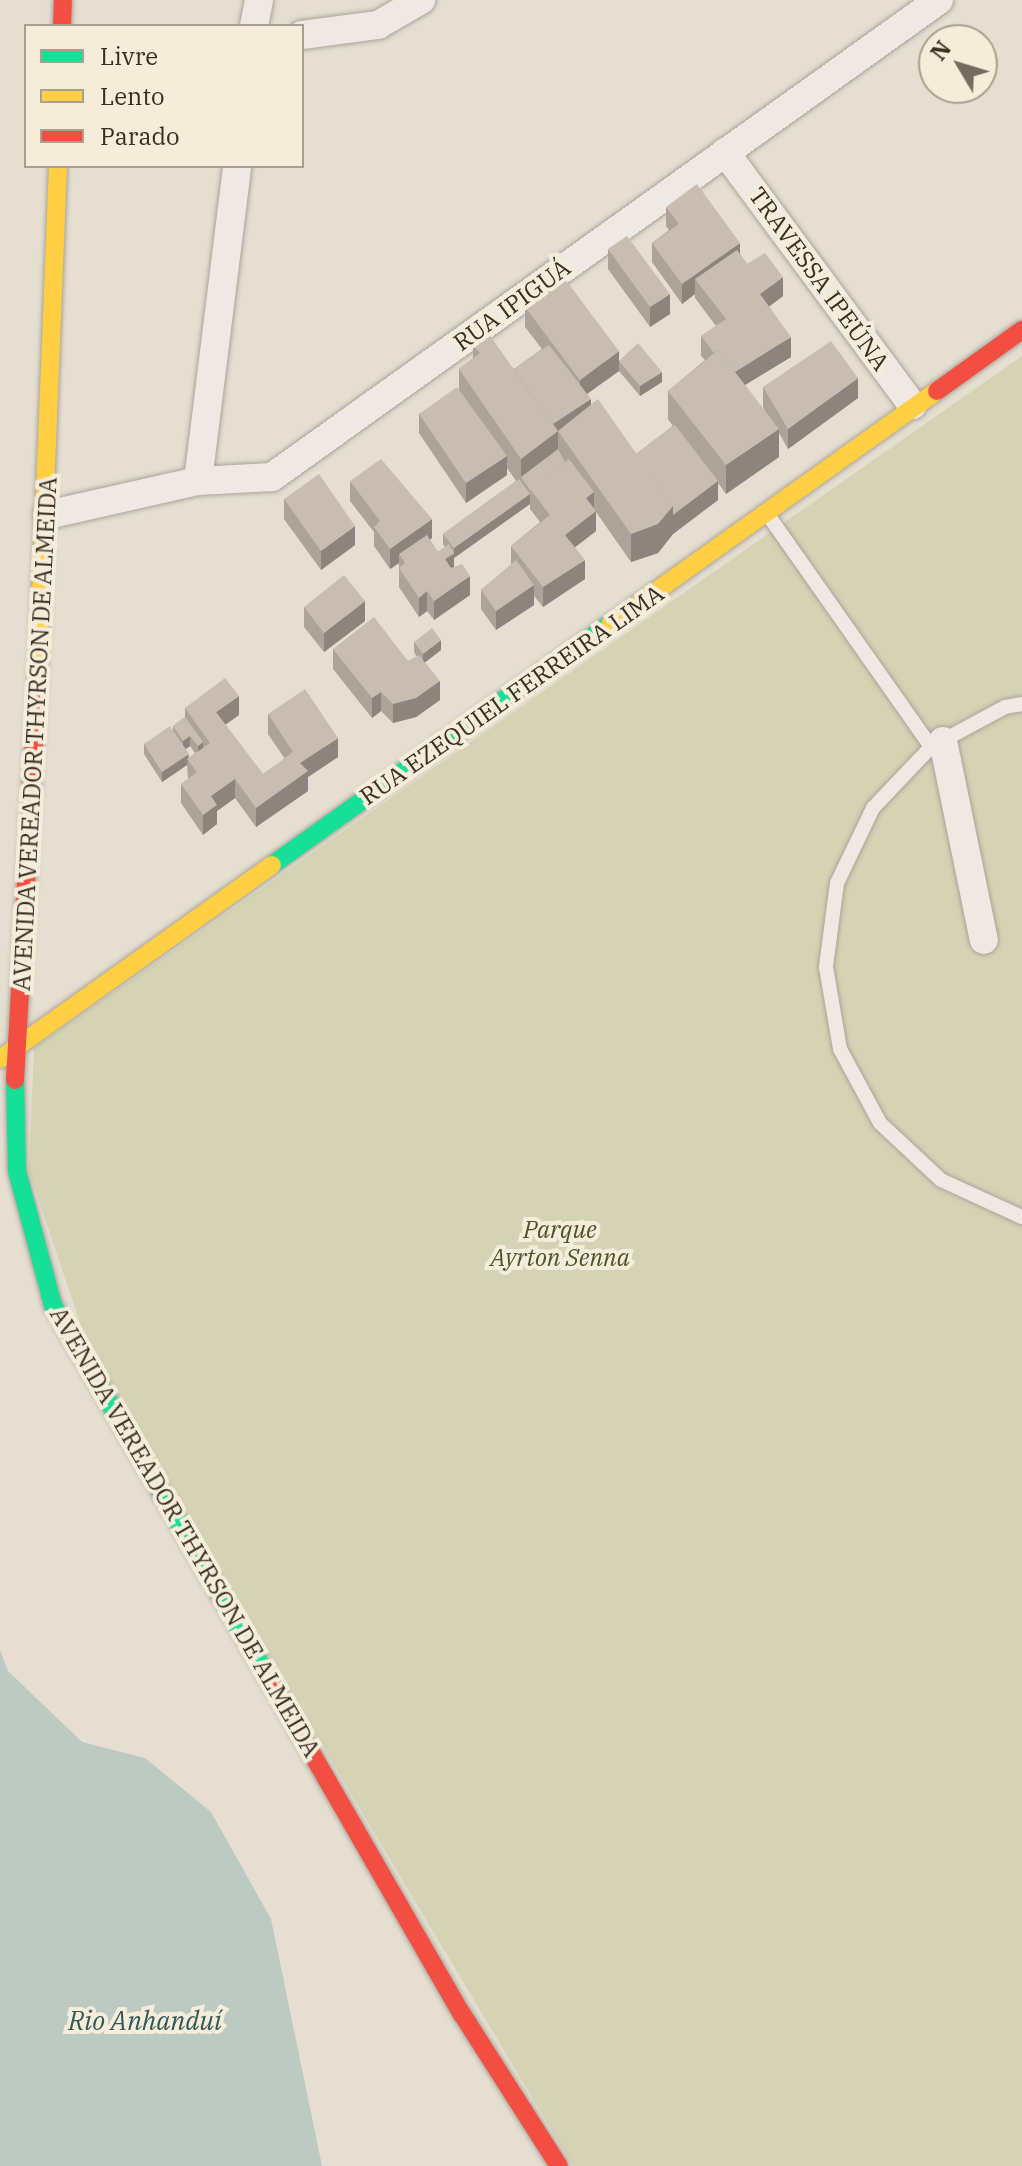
<!DOCTYPE html>
<meta charset="utf-8">
<style>
body{margin:0}
#map{position:relative;width:1022px;height:2166px;overflow:hidden;background:#e5ded1;font-family:"IBM Plex Serif",serif}
div>[style]{position:absolute}
.green>*{inset:0;background:#d4d4b4}
.water>*{inset:0;background:#bccac1}
.roads{filter:drop-shadow(0 0 2px #aba49a) drop-shadow(0 0 2px #aba49a)}
.lane>*{height:14px;margin:-7px;padding:0 7px;transform-origin:7px;border-radius:7px;background:#eeeae3}
.street>*{height:28px;margin:-14px;padding:0 14px;transform-origin:14px;border-radius:14px;background:#eeeae3}
.fast>*{height:18px;margin:-9px;padding:0 9px;transform-origin:9px;border-radius:9px;background:#16e098}
.slow>*{height:18px;margin:-9px;padding:0 9px;transform-origin:9px;border-radius:9px;background:#ffcf43}
.jam>*{height:18px;margin:-9px;padding:0 9px;transform-origin:9px;border-radius:9px;background:#f24e42}
.wall>*{inset:0;background:#ada399}
.shaded-wall>*{inset:0;background:#8d847d}
.building>*{inset:0;background:#c9bdb2}
span{translate:-50% -50%;white-space:nowrap;text-align:center;line-height:1.15;-webkit-text-stroke:8px #f5ecd9;paint-order:stroke}
.street-label{font-size:24px;color:#3a2d21}
.park-label{font-size:24px;color:#4b5529;font-style:italic}
.water-label{font-size:26px;color:#325955;font-style:italic}
.legend{position:absolute;left:24px;top:24px;width:280px;height:144px;box-sizing:border-box;background:#f5ecd9;border:2px solid #aaa08f;margin:0;padding:10px 14px;list-style:none;font-size:24px;color:#3a2d21}
.legend li{display:flex;align-items:center;gap:16px;height:40px}
.legend b{width:40px;border:2px solid #aaa08f}
.north{position:absolute;left:918px;top:24px;width:80px;height:80px;box-sizing:border-box;background:#f5ecd9;border:2px solid #aaa08f;border-radius:50%;rotate:308deg;font-size:22px;font-weight:700;line-height:32px;text-align:center;color:#3a2d21}
.north::after{content:'';display:block;margin:auto;width:28px;height:36px;background:#766b5f;clip-path:polygon(50% 0,100% 100%,50% 72%,0 100%)}
</style>
<div id="map">
<div class="green">
<i style="clip-path:polygon(1022px 356px,1022px 2166px,573px 2166px,93px 1361px,29px 1171px,34px 1048px)"></i>
</div>
<div class="water">
<i style="clip-path:polygon(0 1650px,8px 1671px,82px 1742px,145px 1758px,211px 1812px,271px 1919px,322px 2166px,0 2166px)"></i>
</div>
<div class="roads">
<div class="lane">
<i style="left:768px;top:515px;width:284px;rotate:54.9deg"></i>
<i style="left:1022px;top:704px;width:17px;rotate:170deg"></i>
<i style="left:1005px;top:707px;width:84px;rotate:151.6deg"></i>
<i style="left:931px;top:747px;width:84px;rotate:133.6deg"></i>
<i style="left:873px;top:808px;width:83px;rotate:115.6deg"></i>
<i style="left:837px;top:883px;width:85px;rotate:97.5deg"></i>
<i style="left:826px;top:967px;width:83px;rotate:80.3deg"></i>
<i style="left:840px;top:1049px;width:84px;rotate:61.6deg"></i>
<i style="left:880px;top:1123px;width:83px;rotate:43.1deg"></i>
<i style="left:941px;top:1180px;width:89px;rotate:24.6deg"></i>
</div>
<div class="street">
<i style="left:254px;top:26px;width:26px;rotate:-79deg"></i>
<i style="left:302px;top:35px;width:77px;rotate:-7.5deg"></i>
<i style="left:378px;top:25px;width:50px;rotate:-30.2deg"></i>
<i style="left:725px;top:152px;width:315px;rotate:53.5deg"></i>
<i style="left:198px;top:481px;width:317px;rotate:-82.9deg"></i>
<i style="left:47px;top:515px;width:155px;rotate:-12.7deg"></i>
<i style="left:198px;top:481px;width:74px;rotate:-3.1deg"></i>
<i style="left:272px;top:477px;width:820px;rotate:-35.57deg"></i>
<i style="left:943px;top:741px;width:203px;rotate:78.4deg"></i>
</div>
<div class="fast">
<i style="left:272px;top:865px;width:415px;rotate:-35.5deg"></i>
<i style="left:15px;top:1080px;width:91px;rotate:88.7deg"></i>
<i style="left:17px;top:1171px;width:139px;rotate:75deg"></i>
<i style="left:53px;top:1305px;width:424px;rotate:60deg"></i>
</div>
<div class="slow">
<i style="left:610px;top:624px;width:402px;rotate:-35.5deg"></i>
<i style="left:38px;top:668px;width:502px;rotate:-87.72deg"></i>
<i style="left:0;top:1059px;width:334px;rotate:-35.5deg"></i>
</div>
<div class="jam">
<i style="left:62px;top:26px;width:26px;rotate:-88deg"></i>
<i style="left:937px;top:391px;width:105px;rotate:-35.7deg"></i>
<i style="left:15px;top:1080px;width:413px;rotate:-86.8deg"></i>
<i style="left:265px;top:1672px;width:395px;rotate:60.1deg"></i>
<i style="left:462px;top:2014px;width:180px;rotate:57.5deg"></i>
</div>
</div>
<div class="wall">
<i style="clip-path:polygon(666px 207px,740px 254px,747px 264px,783px 296px,769px 307px,791px 357px,745px 385px,767px 415px,763px 407px,763px 387px,858px 398px,788px 449px,779px 433px,779px 457px,726px 494px,718px 483px,718px 500px,673px 534px,658px 553px,631px 562px,596px 512px,596px 531px,575px 547px,585px 579px,543px 607px,534px 596px,534px 605px,496px 630px,481px 609px,481px 590px,511px 565px,511px 546px,540px 522px,530px 509px,530px 499px,530px 504px,454px 558px,454px 566px,470px 595px,434px 620px,427px 611px,419px 617px,399px 587px,399px 563px,390px 569px,374px 546px,374px 532px,350px 501px,350px 481px,432px 538px,430px 540px,438px 552px,445px 547px,443px 544px,443px 534px,516px 481px,507px 468px,507px 475px,466px 503px,419px 433px,419px 414px,459px 390px,459px 369px,473px 358px,473px 346px,514px 369px,542px 349px,525px 327px,525px 307px,619px 371px,587px 394px,591px 405px,636px 454px,673px 426px,668px 419px,668px 391px,705px 360px,701px 356px,701px 336px,716px 326px,695px 298px,695px 294px,682px 304px,652px 262px,652px 243px,669px 230px,666px 226px)"></i>
<i style="clip-path:polygon(608px 249px,670px 314px,650px 327px,608px 269px)"></i>
<i style="clip-path:polygon(619px 361px,662px 382px,640px 396px,619px 371px)"></i>
<i style="clip-path:polygon(284px 499px,355px 545px,321px 570px,284px 519px)"></i>
<i style="clip-path:polygon(304px 607px,365px 621px,324px 652px,304px 627px)"></i>
<i style="clip-path:polygon(414px 642px,441px 650px,425px 662px,440px 700px,416px 717px,393px 723px,381px 711px,372px 718px,333px 669px,333px 649px,408px 661px,417px 657px,414px 652px)"></i>
<i style="clip-path:polygon(evenodd,185px 708px,239px 715px,225px 725px,263px 774px,285px 759px,268px 734px,268px 714px,338px 757px,308px 777px,308px 791px,256px 827px,235px 798px,217px 811px,217px 824px,203px 835px,181px 803px,181px 784px,188px 779px,187px 765px,162px 782px,144px 754px,144px 744px,173px 730px,173px 726px,185px 717px,185px 708px,190px 746px,195px 753px,189px 758px,186px 749px,190px 746px)"></i>
</div>
<div class="shaded-wall">
<i style="clip-path:polygon(740px 243px,740px 262px,695px 279px,695px 294px,682px 304px,682px 284px)"></i>
<i style="clip-path:polygon(783px 277px,783px 296px,760px 313px,760px 294px)"></i>
<i style="clip-path:polygon(670px 294px,670px 314px,650px 327px,650px 307px)"></i>
<i style="clip-path:polygon(791px 337px,791px 357px,730px 394px,730px 374px)"></i>
<i style="clip-path:polygon(619px 351px,619px 371px,580px 399px,580px 380px)"></i>
<i style="clip-path:polygon(662px 372px,662px 382px,640px 396px,640px 386px)"></i>
<i style="clip-path:polygon(858px 378px,858px 398px,788px 449px,788px 429px)"></i>
<i style="clip-path:polygon(591px 399px,591px 418px,558px 431px,558px 459px,521px 477px,521px 459px,552px 424px)"></i>
<i style="clip-path:polygon(779px 429px,779px 457px,726px 494px,726px 465px)"></i>
<i style="clip-path:polygon(507px 456px,507px 475px,466px 503px,466px 483px)"></i>
<i style="clip-path:polygon(718px 481px,718px 500px,673px 534px,658px 553px,631px 562px,631px 534px,673px 506px)"></i>
<i style="clip-path:polygon(594px 492px,594px 512px,586px 498px)"></i>
<i style="clip-path:polygon(530px 494px,530px 504px,454px 558px,454px 573px,445px 559px,454px 554px,454px 548px)"></i>
<i style="clip-path:polygon(596px 511px,596px 531px,565px 555px,565px 535px)"></i>
<i style="clip-path:polygon(432px 519px,432px 538px,403px 560px,399px 554px,399px 563px,390px 569px,390px 549px)"></i>
<i style="clip-path:polygon(355px 526px,355px 545px,321px 570px,321px 551px)"></i>
<i style="clip-path:polygon(585px 560px,585px 579px,543px 607px,543px 587px)"></i>
<i style="clip-path:polygon(470px 576px,470px 595px,434px 620px,434px 601px)"></i>
<i style="clip-path:polygon(534px 585px,534px 605px,496px 630px,496px 611px)"></i>
<i style="clip-path:polygon(427px 591px,427px 611px,419px 617px,419px 598px)"></i>
<i style="clip-path:polygon(365px 601px,365px 621px,324px 652px,324px 633px)"></i>
<i style="clip-path:polygon(441px 640px,441px 650px,423px 664px,423px 654px)"></i>
<i style="clip-path:polygon(440px 681px,440px 700px,416px 717px,393px 723px,393px 704px)"></i>
<i style="clip-path:polygon(381px 692px,381px 711px,372px 718px,372px 698px)"></i>
<i style="clip-path:polygon(239px 696px,239px 715px,216px 731px,216px 712px)"></i>
<i style="clip-path:polygon(190px 736px,190px 746px,183px 751px,183px 741px)"></i>
<i style="clip-path:polygon(338px 738px,338px 757px,308px 777px,308px 791px,256px 827px,256px 808px,300px 763px)"></i>
<i style="clip-path:polygon(203px 742px,203px 752px,198px 756px,198px 746px)"></i>
<i style="clip-path:polygon(189px 754px,187px 765px,162px 782px,162px 772px)"></i>
<i style="clip-path:polygon(235px 779px,235px 798px,217px 811px,217px 824px,203px 835px,203px 815px,211px 796px)"></i>
</div>
<div class="building">
<i style="clip-path:polygon(697px 184px,740px 243px,682px 284px,652px 243px,679px 224px,666px 207px)"></i>
<i style="clip-path:polygon(627px 236px,670px 294px,650px 307px,608px 249px)"></i>
<i style="clip-path:polygon(737px 250px,747px 264px,765px 253px,783px 277px,760px 294px,791px 337px,735px 372px,718px 350px,714px 353px,701px 336px,726px 319px,695px 279px)"></i>
<i style="clip-path:polygon(565px 279px,619px 351px,580px 380px,525px 307px)"></i>
<i style="clip-path:polygon(488px 333px,558px 431px,521px 459px,459px 369px,480px 353px,473px 346px)"></i>
<i style="clip-path:polygon(831px 341px,858px 378px,788px 429px,763px 387px)"></i>
<i style="clip-path:polygon(638px 343px,662px 372px,640px 386px,619px 361px)"></i>
<i style="clip-path:polygon(549px 345px,591px 399px,553px 424px,514px 369px)"></i>
<i style="clip-path:polygon(718px 350px,779px 429px,726px 465px,668px 391px)"></i>
<i style="clip-path:polygon(457px 387px,507px 456px,466px 483px,419px 414px)"></i>
<i style="clip-path:polygon(598px 399px,673px 506px,658px 524px,631px 534px,558px 431px)"></i>
<i style="clip-path:polygon(675px 425px,718px 481px,673px 515px,673px 506px,636px 454px)"></i>
<i style="clip-path:polygon(558px 449px,565px 462px,530px 490px,521px 477px)"></i>
<i style="clip-path:polygon(381px 459px,432px 519px,390px 549px,374px 527px,380px 521px,350px 481px)"></i>
<i style="clip-path:polygon(569px 459px,594px 492px,586px 498px,596px 511px,565px 535px,585px 560px,543px 587px,511px 546px,550px 515px,530px 489px)"></i>
<i style="clip-path:polygon(319px 474px,355px 526px,321px 551px,284px 499px)"></i>
<i style="clip-path:polygon(519px 479px,530px 494px,454px 548px,443px 534px)"></i>
<i style="clip-path:polygon(427px 535px,438px 552px,449px 544px,454px 553px,445px 559px,451px 568px,462px 564px,470px 576px,434px 601px,427px 591px,419px 598px,399px 568px,405px 563px,399px 554px)"></i>
<i style="clip-path:polygon(516px 560px,534px 585px,496px 611px,481px 590px)"></i>
<i style="clip-path:polygon(344px 575px,365px 601px,324px 633px,304px 607px)"></i>
<i style="clip-path:polygon(374px 617px,408px 661px,419px 655px,440px 681px,416px 698px,393px 704px,381px 692px,372px 698px,333px 649px)"></i>
<i style="clip-path:polygon(432px 628px,441px 640px,423px 654px,414px 642px)"></i>
<i style="clip-path:polygon(225px 678px,239px 696px,216px 712px,263px 774px,293px 752px,268px 714px,305px 689px,338px 738px,300px 763px,308px 771px,256px 808px,235px 779px,211px 796px,217px 805px,203px 815px,181px 784px,197px 772px,187px 759px,210px 743px,185px 708px)"></i>
<i style="clip-path:polygon(185px 717px,203px 742px,198px 746px,190px 736px,183px 741px,173px 726px)"></i>
<i style="clip-path:polygon(170px 726px,189px 754px,162px 772px,144px 744px)"></i>
</div>
<div class="street-label">
<span style="left:819px;top:279px;rotate:54deg">TRAVESSA IPEÚNA</span>
<span style="left:512px;top:305px;rotate:-36deg">RUA IPIGUÁ</span>
<span style="left:512px;top:695px;rotate:-35deg">RUA EZEQUIEL FERREIRA LIMA</span>
<span style="left:35px;top:734px;rotate:-87deg">AVENIDA VEREADOR THYRSON DE ALMEIDA</span>
<span style="left:185px;top:1532px;rotate:60deg">AVENIDA VEREADOR THYRSON DE ALMEIDA</span>
</div>
<div class="park-label">
<span style="left:560px;top:1244px">Parque<br>Ayrton Senna</span>
</div>
<div class="water-label">
<span style="left:145px;top:2021px">Rio Anhanduí</span>
</div>
<ul class="legend">
<li><b style="height:10px;background:#16e098"></b>Livre</li>
<li><b style="height:10px;background:#ffcf43"></b>Lento</li>
<li><b style="height:10px;background:#f24e42"></b>Parado</li>
</ul>
<div class="north">N</div>
</div>
